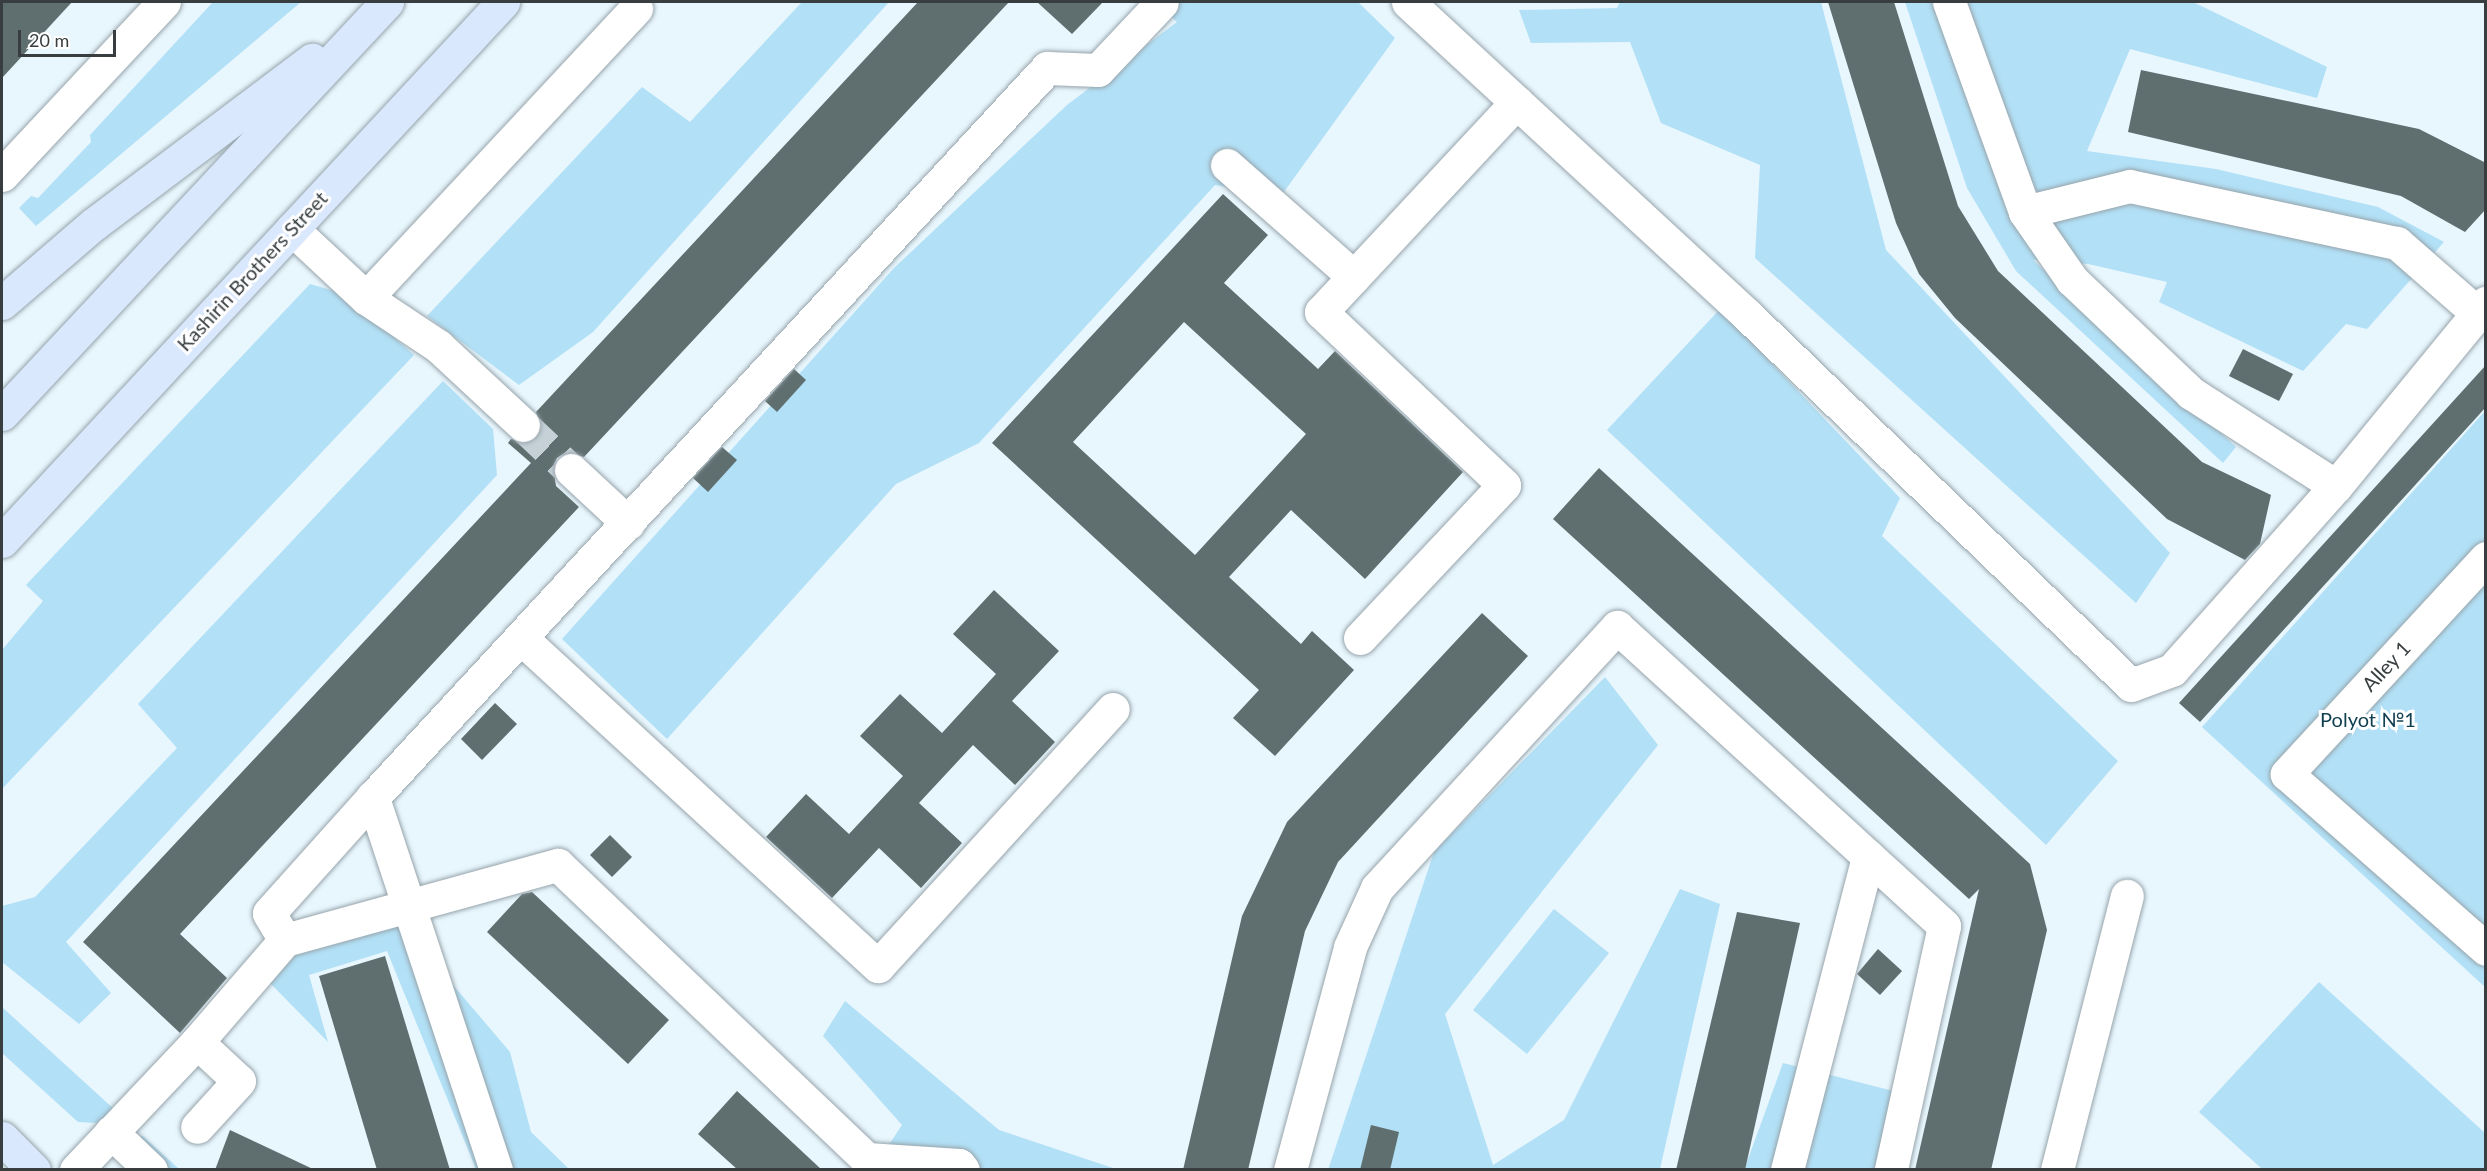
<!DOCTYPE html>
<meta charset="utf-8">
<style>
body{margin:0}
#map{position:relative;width:2487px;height:1171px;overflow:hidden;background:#e8f6fd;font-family:Lato,sans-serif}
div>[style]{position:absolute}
.green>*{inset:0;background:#b2e0f6}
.building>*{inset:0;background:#5f6e6e}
.minor-tunnel>*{height:33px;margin-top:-16.5px;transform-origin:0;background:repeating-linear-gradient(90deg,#c5d1d7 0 33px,transparent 0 49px)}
.roads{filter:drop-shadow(0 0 2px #97a4ab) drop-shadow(0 0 2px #97a4ab)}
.minor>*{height:33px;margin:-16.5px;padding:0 16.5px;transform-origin:16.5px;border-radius:16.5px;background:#fff}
.major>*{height:33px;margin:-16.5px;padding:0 16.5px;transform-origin:16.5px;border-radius:16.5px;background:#d9e8fd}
span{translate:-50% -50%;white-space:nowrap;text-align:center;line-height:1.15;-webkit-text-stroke:6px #fff;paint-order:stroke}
.street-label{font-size:20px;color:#383e40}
.park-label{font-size:20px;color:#103f51}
.frame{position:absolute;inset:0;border:3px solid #383e40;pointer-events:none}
.scale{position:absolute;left:18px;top:30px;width:98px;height:27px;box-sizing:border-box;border:3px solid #383e40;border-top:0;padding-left:8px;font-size:18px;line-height:21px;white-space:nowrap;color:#383e40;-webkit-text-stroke:4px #fff;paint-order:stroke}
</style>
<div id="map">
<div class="green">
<i style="clip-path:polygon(213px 2px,301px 2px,36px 226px,19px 208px,31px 196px,38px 198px,91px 142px,90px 135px)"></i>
<i style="clip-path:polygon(802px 2px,889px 2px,593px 332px,519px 385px,427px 316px,642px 87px,690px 122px)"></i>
<i style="clip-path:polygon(1153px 2px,1358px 2px,1395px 38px,1281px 196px,1215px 185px,979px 443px,896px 484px,667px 739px,562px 639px,894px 268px,1067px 105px,1177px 22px)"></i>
<i style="clip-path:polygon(1620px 2px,1821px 2px,1886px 250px,2170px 553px,2136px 603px,1755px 258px,1760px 165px,1661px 123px,1630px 42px,1531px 43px,1519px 10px,1617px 8px)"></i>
<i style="clip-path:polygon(1905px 2px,2193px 2px,2327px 67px,2317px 98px,2130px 49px,2087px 151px,2216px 169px,2378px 207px,2444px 242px,2367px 329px,2346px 324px,2303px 371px,2159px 302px,2167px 282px,2088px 264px,2033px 260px,2236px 447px,2223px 463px,2016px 271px,1967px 188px)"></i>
<i style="clip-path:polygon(310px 284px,345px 294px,414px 355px,2px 789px,2px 650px,43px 601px,26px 585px)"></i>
<i style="clip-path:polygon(1720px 309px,1900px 498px,1882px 536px,2118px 761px,2046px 845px,1607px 430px)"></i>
<i style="clip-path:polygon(443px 381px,493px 429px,497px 475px,66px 942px,111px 993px,79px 1024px,2px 962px,2px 906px,35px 897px,177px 748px,138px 704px)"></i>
<i style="clip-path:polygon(2485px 411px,2485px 987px,2202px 727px)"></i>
<i style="clip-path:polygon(1605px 677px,1658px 745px,1445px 1014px,1493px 1165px,1564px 1120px,1680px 889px,1720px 904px,1660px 1169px,1328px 1170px,1434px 852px)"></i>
<i style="clip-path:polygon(1554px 909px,1609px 953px,1527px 1054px,1473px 1010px)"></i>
<i style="clip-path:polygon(396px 918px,510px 1052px,531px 1132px,569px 1169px,476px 1169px,387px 951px,309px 975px,328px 1042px,268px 981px,292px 945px)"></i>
<i style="clip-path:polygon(2319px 982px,2485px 1133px,2485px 1169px,2262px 1169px,2199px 1112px)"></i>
<i style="clip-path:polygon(845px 1001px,999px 1130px,1116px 1169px,873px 1169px,902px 1125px,823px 1036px)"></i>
<i style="clip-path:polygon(2px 1007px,115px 1110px,98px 1123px,78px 1122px,2px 1053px)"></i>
<i style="clip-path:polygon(1783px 1063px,1913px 1096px,1897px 1169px,1744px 1170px)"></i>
<i style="clip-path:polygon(143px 1136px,179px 1169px,164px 1169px,132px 1139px)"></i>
</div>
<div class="building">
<i style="clip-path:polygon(2px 2px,72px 2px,2px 78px)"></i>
<i style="clip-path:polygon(918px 2px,1009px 2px,584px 457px,566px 452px,557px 458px,553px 466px,556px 486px,579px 507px,180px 934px,227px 978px,180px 1033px,83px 942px,531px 463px,508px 443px,511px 439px,528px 443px,536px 438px,541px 429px,536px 412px)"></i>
<i style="clip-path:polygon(1037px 2px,1103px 2px,1072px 34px)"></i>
<i style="clip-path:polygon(1828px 2px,1894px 2px,1958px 206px,1998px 271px,2202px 462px,2271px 495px,2260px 544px,2245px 560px,2167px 519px,1955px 318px,1919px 274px,1896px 223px)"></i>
<i style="clip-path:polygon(2141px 70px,2419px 129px,2486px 163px,2486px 209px,2465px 232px,2401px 196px,2128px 132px)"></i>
<i style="clip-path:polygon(evenodd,1223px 194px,1268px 235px,1224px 283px,1318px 369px,1335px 351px,1463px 472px,1365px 579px,1291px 510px,1229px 577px,1301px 644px,1312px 631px,1354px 670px,1275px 756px,1233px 718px,1259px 690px,992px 443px,1223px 194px,1184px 322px,1306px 434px,1195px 555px,1073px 442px,1184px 322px)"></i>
<i style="clip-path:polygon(2243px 349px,2293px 374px,2279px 401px,2229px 376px)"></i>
<i style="clip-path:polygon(2486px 365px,2486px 407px,2200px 722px,2179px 703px)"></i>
<i style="clip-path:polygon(794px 369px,806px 380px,777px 412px,765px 401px)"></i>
<i style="clip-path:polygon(722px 447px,737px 460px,708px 492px,693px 478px)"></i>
<i style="clip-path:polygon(1599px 468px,2030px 864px,2047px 930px,1991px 1170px,1915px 1170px,1979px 889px,1969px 899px,1553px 519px)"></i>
<i style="clip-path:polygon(994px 590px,1059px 651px,1012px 701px,1055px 742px,1015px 785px,973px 745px,919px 803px,962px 843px,921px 888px,879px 848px,832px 898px,766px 837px,806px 794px,849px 834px,903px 776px,860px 736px,900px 694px,942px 733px,996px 674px,953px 634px)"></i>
<i style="clip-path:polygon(1482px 613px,1528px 656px,1338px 862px,1305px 931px,1248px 1170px,1183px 1170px,1242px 916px,1287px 822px)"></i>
<i style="clip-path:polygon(495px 703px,517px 724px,482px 760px,461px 739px)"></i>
<i style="clip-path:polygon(610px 835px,632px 857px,612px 877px,590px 855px)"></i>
<i style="clip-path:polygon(532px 892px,669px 1020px,628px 1064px,487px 932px,522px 894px)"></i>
<i style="clip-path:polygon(1737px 912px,1800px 923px,1745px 1170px,1676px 1170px)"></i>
<i style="clip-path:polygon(1878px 949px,1902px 971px,1880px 995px,1857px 974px)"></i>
<i style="clip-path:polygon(385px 956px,398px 999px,450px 1170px,377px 1170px,319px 976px)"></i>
<i style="clip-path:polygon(737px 1091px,778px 1129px,822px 1170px,738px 1170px,698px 1134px)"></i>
<i style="clip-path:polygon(1371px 1125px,1399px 1132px,1390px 1170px,1360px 1170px)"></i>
<i style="clip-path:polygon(230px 1130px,315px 1170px,215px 1170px)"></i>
</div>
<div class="minor-tunnel">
<i style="left:523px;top:425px;width:66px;rotate:43.2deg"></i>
</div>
<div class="roads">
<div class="minor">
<i style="left:1408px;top:2px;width:461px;rotate:42.7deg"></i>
<i style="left:1747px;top:315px;width:533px;rotate:43.94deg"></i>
<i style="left:2131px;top:685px;width:44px;rotate:-20.1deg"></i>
<i style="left:2172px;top:670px;width:246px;rotate:-48.3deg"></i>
<i style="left:2336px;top:486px;width:237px;rotate:-50.7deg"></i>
<i style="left:1949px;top:2px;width:223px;rotate:70.1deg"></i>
<i style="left:2025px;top:212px;width:83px;rotate:55.3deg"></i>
<i style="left:2072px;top:280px;width:164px;rotate:43.5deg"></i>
<i style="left:2191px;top:393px;width:172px;rotate:32.7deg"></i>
<i style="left:1227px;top:165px;width:169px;rotate:41.4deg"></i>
<i style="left:2px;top:175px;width:237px;rotate:-46.9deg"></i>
<i style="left:2025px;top:212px;width:108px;rotate:-13.9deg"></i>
<i style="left:2130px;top:186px;width:273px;rotate:12.1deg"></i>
<i style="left:2397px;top:243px;width:106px;rotate:41.2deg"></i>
<i style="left:292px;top:229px;width:101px;rotate:43deg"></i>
<i style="left:366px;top:298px;width:87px;rotate:33.7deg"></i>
<i style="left:438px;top:346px;width:116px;rotate:42.9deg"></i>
<i style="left:366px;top:298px;width:396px;rotate:-47deg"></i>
<i style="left:571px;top:470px;width:78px;rotate:42.9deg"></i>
<i style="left:2486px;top:558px;width:294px;rotate:132.7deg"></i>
<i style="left:2287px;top:774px;width:265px;rotate:41.3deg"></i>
<i style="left:521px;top:638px;width:485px;rotate:42.6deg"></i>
<i style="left:878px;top:966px;width:348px;rotate:-47.6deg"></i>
<i style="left:1360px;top:638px;width:210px;rotate:-46.7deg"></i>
<i style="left:1504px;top:485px;width:252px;rotate:-136.6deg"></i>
<i style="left:1321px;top:312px;width:287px;rotate:-47deg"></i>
<i style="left:285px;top:940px;width:31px;rotate:-121deg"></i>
<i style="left:269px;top:913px;width:156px;rotate:-48.1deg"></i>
<i style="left:197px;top:1042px;width:57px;rotate:42.9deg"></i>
<i style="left:239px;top:1081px;width:62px;rotate:132.4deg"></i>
<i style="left:111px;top:1132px;width:55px;rotate:43.5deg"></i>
<i style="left:76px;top:1170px;width:176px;rotate:-46.6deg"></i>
<i style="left:197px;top:1042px;width:135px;rotate:-49.2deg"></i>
<i style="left:285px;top:940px;width:283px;rotate:-15.4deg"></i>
<i style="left:558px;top:865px;width:427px;rotate:43.6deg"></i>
<i style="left:867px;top:1159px;width:92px;rotate:3.7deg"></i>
<i style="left:959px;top:1165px;width:6px;rotate:51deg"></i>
<i style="left:496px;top:1170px;width:393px;rotate:-108.3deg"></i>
<i style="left:373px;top:797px;width:993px;rotate:-47.24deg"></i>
<i style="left:1047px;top:68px;width:51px;rotate:2.2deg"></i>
<i style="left:1098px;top:70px;width:93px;rotate:-46.7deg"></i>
<i style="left:1290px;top:1170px;width:231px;rotate:-74.9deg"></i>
<i style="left:1350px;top:947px;width:65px;rotate:-65.4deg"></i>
<i style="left:1377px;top:888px;width:355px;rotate:-47.4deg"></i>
<i style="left:1617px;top:627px;width:443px;rotate:42.4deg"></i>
<i style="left:1944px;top:926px;width:250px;rotate:102.3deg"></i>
<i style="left:1787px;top:1170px;width:324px;rotate:-75.5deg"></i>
<i style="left:2057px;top:1170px;width:283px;rotate:-75.7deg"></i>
</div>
<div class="major">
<i style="left:2px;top:303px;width:121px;rotate:-40.7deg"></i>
<i style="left:94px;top:224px;width:273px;rotate:-37deg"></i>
<i style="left:2px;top:414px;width:564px;rotate:-46.94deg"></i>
<i style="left:2px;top:541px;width:736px;rotate:-47.09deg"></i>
<i style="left:2px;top:1138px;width:45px;rotate:45deg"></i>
</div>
</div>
<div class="street-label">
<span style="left:252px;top:271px;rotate:-47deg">Kashirin Brothers Street</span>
<span style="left:2386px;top:666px;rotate:-47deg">Alley 1</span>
</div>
<div class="park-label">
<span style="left:2368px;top:719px">Polyot №1</span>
</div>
<div class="frame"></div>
<div class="scale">20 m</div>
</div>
